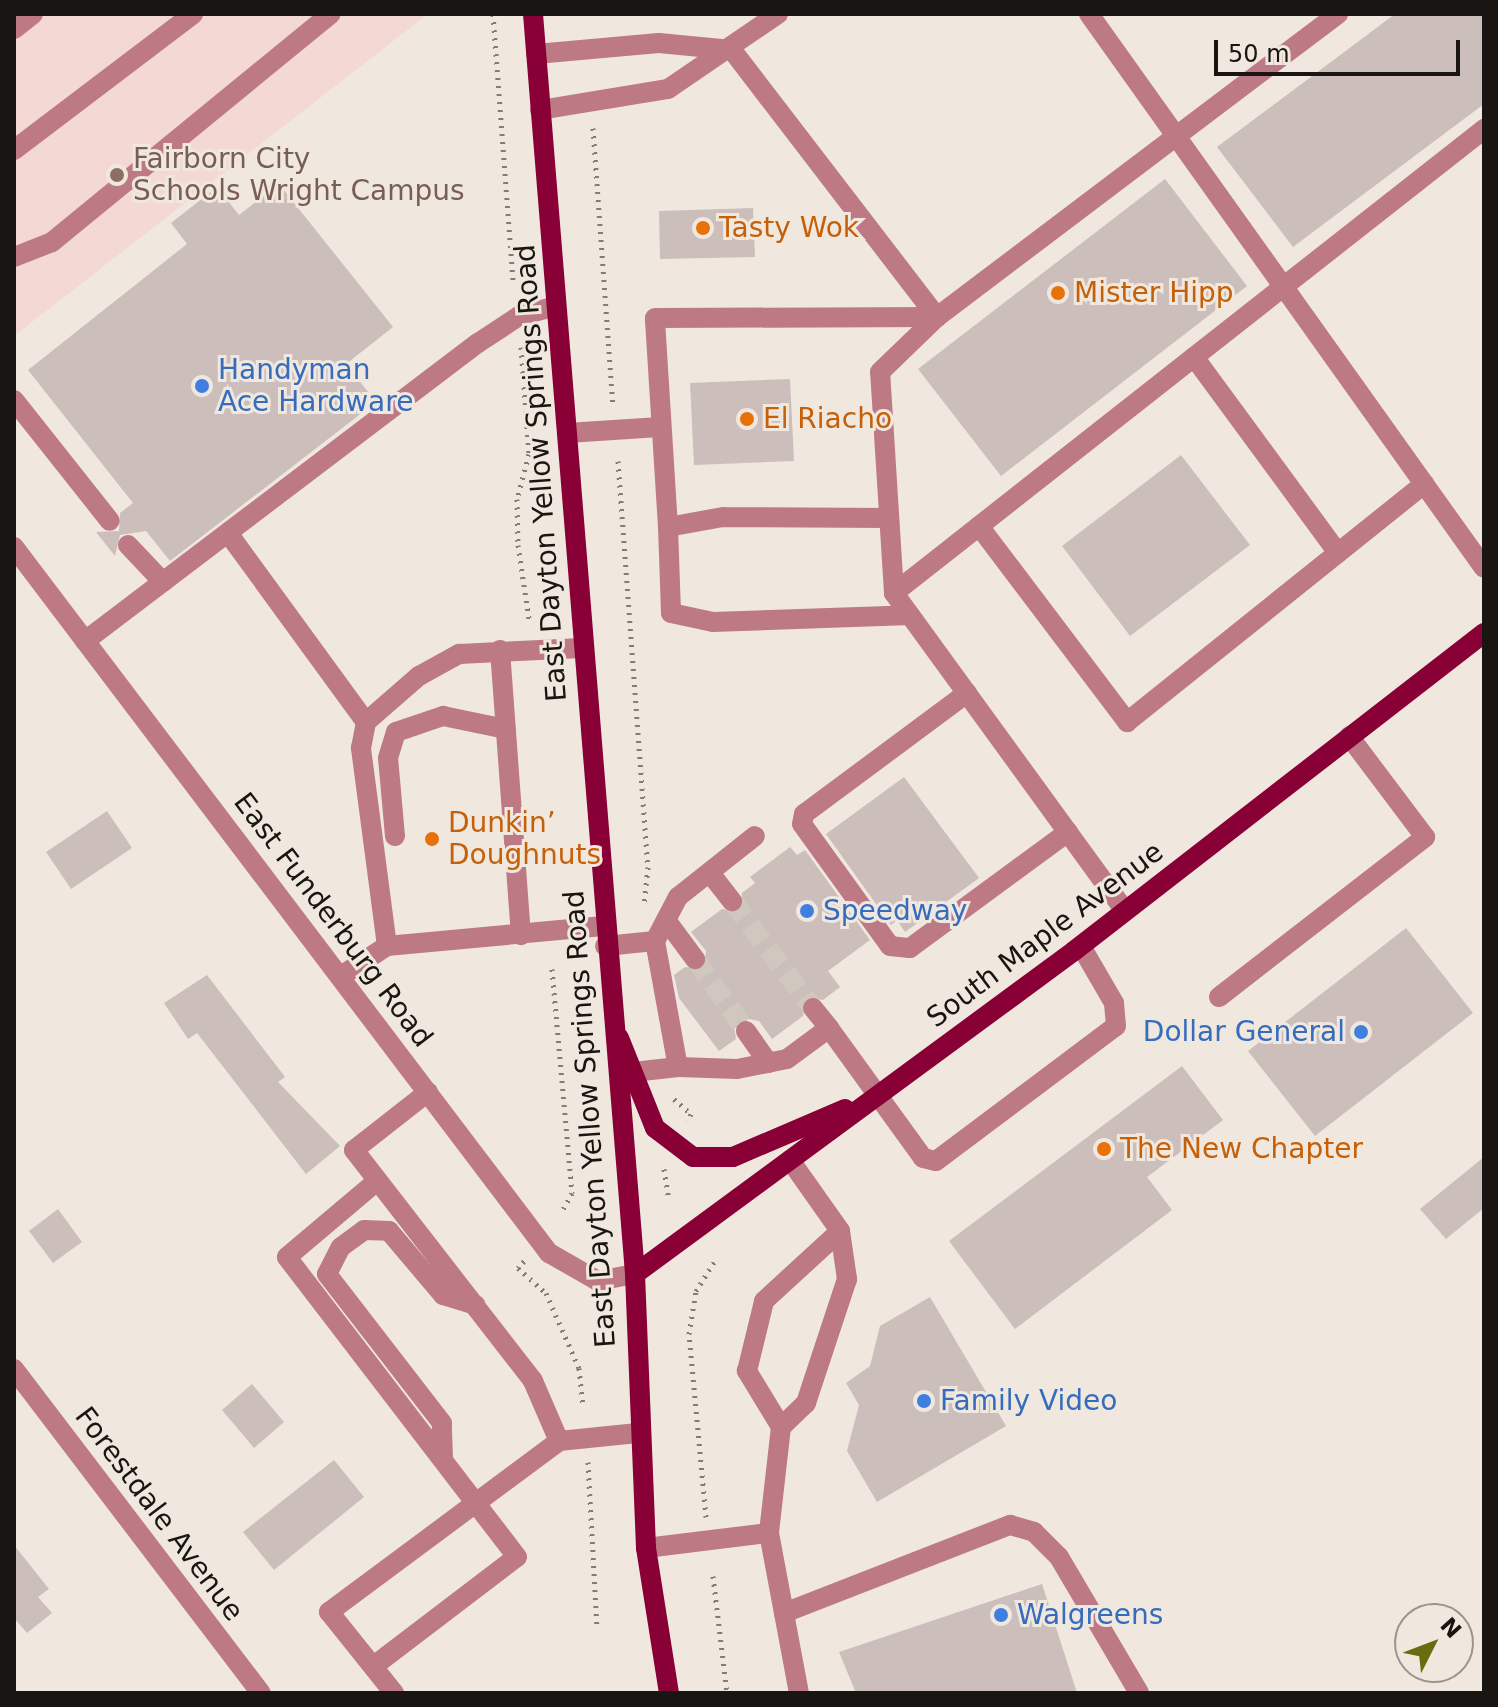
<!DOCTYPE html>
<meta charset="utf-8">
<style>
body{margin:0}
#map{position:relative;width:1498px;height:1707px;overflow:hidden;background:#f0e8de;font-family:"DejaVu Sans",sans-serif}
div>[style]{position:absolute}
.education>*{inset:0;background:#f3d8d4}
.building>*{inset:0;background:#cbbebb}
.minor-tunnel>*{height:20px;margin-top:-10px;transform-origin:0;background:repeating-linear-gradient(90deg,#d0c8bf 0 20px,transparent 0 30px)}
.path>*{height:5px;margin-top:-2.5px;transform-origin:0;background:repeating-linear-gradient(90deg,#817c75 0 2px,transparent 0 8px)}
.minor>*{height:20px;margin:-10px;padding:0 10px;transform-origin:10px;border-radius:10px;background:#bd7a84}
.major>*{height:20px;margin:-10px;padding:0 10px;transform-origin:10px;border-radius:10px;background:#880035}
.dots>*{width:22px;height:22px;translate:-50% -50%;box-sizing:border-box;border:4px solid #f0e8de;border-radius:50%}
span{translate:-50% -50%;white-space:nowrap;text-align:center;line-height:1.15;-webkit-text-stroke:6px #f0e8de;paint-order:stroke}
.education-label{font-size:28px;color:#785e54}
.left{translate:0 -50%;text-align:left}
.food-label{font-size:28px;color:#c56008}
.shop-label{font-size:28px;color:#366cbe}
.right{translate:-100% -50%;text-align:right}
.street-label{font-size:28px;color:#181512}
.frame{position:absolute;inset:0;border:16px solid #181512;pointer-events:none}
.north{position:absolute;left:1394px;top:1603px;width:80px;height:80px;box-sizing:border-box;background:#f0e8de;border:2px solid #9a948c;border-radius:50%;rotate:48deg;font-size:22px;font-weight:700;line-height:32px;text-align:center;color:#181512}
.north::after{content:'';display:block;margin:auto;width:28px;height:36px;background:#6a6d0f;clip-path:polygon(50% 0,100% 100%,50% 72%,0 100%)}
.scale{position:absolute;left:1214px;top:40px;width:246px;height:36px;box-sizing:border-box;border:4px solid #181512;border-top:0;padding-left:10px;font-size:24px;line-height:28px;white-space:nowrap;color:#181512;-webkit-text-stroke:6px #f0e8de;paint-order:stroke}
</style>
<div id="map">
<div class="education">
<i style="clip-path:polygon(14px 14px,428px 14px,14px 336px)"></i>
</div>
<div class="building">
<i style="clip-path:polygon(1395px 14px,1484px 14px,1484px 104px,1293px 247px,1217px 147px)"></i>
<i style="clip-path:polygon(1165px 179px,1247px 286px,1001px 476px,918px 369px)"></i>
<i style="clip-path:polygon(279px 184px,393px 327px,346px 364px,376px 402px,170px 561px,146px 531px,120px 535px,115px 556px,96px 532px,119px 531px,120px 513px,133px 503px,28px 370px,187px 244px,171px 223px,217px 187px,239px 215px)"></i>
<i style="clip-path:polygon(753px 208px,755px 257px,660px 259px,659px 211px)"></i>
<i style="clip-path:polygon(790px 379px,794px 461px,694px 465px,690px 383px)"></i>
<i style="clip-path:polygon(1181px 455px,1250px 545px,1130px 636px,1062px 546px)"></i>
<i style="clip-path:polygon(904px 777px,979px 878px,905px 932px,897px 920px,891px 925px,826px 834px)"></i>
<i style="clip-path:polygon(107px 811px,132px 848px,71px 889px,46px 852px)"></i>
<i style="clip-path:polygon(790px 847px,797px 855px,805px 850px,870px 940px,828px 971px,840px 987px,823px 1000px,806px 997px,803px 1016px,772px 1039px,759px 1021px,744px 1018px,734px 1026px,736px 1039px,719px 1051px,679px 998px,674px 975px,685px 967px,703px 969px,706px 951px,691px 932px,722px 909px,741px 911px,742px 893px,755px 883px,750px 877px)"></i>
<i style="clip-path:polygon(1406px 928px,1473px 1013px,1315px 1136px,1248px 1051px)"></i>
<i style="clip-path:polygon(207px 975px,285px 1077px,278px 1082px,340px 1146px,306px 1174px,197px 1033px,188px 1039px,164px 1003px)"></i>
<i style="clip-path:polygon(1182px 1066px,1223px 1120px,1147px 1177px,1172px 1210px,1015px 1329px,949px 1241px)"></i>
<i style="clip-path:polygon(1484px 1157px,1484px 1208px,1446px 1239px,1420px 1209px)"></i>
<i style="clip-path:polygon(58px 1209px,82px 1242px,53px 1263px,29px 1231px)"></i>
<i style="clip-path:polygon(930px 1297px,1006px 1426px,877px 1502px,847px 1451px,859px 1405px,846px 1383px,870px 1366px,880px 1326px)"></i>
<i style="clip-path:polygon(252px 1384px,284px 1422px,254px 1448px,222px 1410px)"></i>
<i style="clip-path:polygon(334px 1460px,364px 1497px,274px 1570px,243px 1532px)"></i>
<i style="clip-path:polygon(14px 1545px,49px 1589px,38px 1597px,52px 1613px,27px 1633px,14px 1618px)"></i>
<i style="clip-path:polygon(1042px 1584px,1077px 1693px,856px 1693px,839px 1652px)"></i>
</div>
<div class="minor-tunnel">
<i style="left:732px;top:901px;width:134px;rotate:52.9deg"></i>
<i style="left:695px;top:959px;width:88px;rotate:54.7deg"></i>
</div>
<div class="path">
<i style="left:493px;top:14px;width:268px;rotate:85.7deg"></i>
<i style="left:593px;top:128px;width:278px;rotate:85.9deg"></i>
<i style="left:521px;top:347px;width:107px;rotate:85.7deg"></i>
<i style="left:529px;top:454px;width:47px;rotate:104.9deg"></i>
<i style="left:517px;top:499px;width:46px;rotate:88.8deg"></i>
<i style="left:518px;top:545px;width:75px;rotate:81.5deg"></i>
<i style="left:618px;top:461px;width:407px;rotate:85.8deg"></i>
<i style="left:648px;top:867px;width:39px;rotate:96deg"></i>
<i style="left:552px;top:969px;width:225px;rotate:84.9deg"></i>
<i style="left:572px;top:1193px;width:18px;rotate:119deg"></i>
<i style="left:674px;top:1099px;width:23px;rotate:41deg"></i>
<i style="left:691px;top:1114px;width:8px;rotate:113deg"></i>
<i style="left:664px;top:1169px;width:31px;rotate:81deg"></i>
<i style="left:524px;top:1261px;width:9px;rotate:131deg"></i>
<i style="left:518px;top:1268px;width:38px;rotate:42deg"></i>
<i style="left:546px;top:1293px;width:82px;rotate:66.3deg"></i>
<i style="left:579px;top:1368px;width:36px;rotate:84deg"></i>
<i style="left:588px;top:1462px;width:166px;rotate:86.9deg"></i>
<i style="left:706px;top:1517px;width:184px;rotate:-95.3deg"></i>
<i style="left:689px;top:1334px;width:44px;rotate:-80.8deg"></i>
<i style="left:696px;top:1291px;width:36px;rotate:-58deg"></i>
<i style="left:713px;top:1576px;width:118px;rotate:83.2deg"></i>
</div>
<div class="minor">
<i style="left:1089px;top:14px;width:680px;rotate:54.51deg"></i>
<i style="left:14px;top:29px;width:24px;rotate:-38deg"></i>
<i style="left:536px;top:54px;width:123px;rotate:-5.1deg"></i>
<i style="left:659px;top:43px;width:73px;rotate:5.5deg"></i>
<i style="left:732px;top:50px;width:337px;rotate:52.5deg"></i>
<i style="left:540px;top:110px;width:130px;rotate:-9.3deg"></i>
<i style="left:668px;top:89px;width:133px;rotate:-34.3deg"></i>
<i style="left:14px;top:150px;width:225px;rotate:-37.2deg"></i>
<i style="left:14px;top:257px;width:41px;rotate:-21.5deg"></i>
<i style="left:52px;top:242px;width:360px;rotate:-39.3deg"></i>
<i style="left:1194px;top:357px;width:243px;rotate:53.7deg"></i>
<i style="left:14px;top:400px;width:154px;rotate:51.6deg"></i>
<i style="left:567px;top:433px;width:93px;rotate:-3.7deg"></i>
<i style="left:889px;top:518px;width:166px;rotate:-179.7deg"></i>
<i style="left:723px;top:517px;width:56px;rotate:169.7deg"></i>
<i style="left:668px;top:527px;width:86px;rotate:88deg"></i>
<i style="left:671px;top:613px;width:43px;rotate:12.1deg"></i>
<i style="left:713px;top:622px;width:197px;rotate:-2deg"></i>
<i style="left:979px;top:526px;width:246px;rotate:52.9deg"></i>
<i style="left:1127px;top:722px;width:381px;rotate:-38.7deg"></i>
<i style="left:668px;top:527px;width:209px;rotate:-93.6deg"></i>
<i style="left:655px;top:318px;width:282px;rotate:-0.2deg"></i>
<i style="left:228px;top:533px;width:234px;rotate:53.9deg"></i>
<i style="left:128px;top:545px;width:51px;rotate:46.6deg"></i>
<i style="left:14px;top:547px;width:886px;rotate:52.85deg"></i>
<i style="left:549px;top:1253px;width:56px;rotate:29.7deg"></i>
<i style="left:598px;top:1281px;width:38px;rotate:-11deg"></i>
<i style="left:894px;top:593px;width:751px;rotate:-38.18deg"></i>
<i style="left:85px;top:641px;width:493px;rotate:-37.2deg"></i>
<i style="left:478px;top:343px;width:49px;rotate:-33.4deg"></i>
<i style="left:519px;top:316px;width:38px;rotate:-15deg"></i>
<i style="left:500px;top:650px;width:286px;rotate:85.8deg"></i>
<i style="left:967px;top:693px;width:203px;rotate:143.4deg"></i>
<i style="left:804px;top:814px;width:10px;rotate:101deg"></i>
<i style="left:802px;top:824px;width:150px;rotate:54.2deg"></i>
<i style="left:890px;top:946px;width:20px;rotate:6deg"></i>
<i style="left:910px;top:948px;width:196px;rotate:-36.3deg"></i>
<i style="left:395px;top:836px;width:78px;rotate:-95.1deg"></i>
<i style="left:388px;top:758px;width:27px;rotate:-73deg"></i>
<i style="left:396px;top:732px;width:50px;rotate:-18.8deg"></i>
<i style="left:443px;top:716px;width:64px;rotate:11.7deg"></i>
<i style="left:710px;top:873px;width:36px;rotate:52deg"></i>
<i style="left:1125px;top:911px;width:393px;rotate:-126deg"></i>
<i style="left:894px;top:593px;width:221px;rotate:-93.6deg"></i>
<i style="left:880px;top:372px;width:79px;rotate:-44deg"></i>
<i style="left:937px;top:317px;width:503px;rotate:-37.08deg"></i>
<i style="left:666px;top:920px;width:49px;rotate:53.4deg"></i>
<i style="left:655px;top:941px;width:50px;rotate:-62.4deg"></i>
<i style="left:678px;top:897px;width:98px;rotate:-38.4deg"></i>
<i style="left:387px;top:946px;width:200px;rotate:-97.5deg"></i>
<i style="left:361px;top:748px;width:26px;rotate:-79deg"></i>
<i style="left:366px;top:722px;width:70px;rotate:-41deg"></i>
<i style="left:419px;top:676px;width:46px;rotate:-28.8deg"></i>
<i style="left:459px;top:654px;width:123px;rotate:-2.8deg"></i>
<i style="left:605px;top:946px;width:50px;rotate:-5.7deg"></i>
<i style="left:655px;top:941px;width:128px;rotate:79.7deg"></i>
<i style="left:678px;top:1067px;width:45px;rotate:173.7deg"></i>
<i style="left:341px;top:976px;width:55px;rotate:-33.1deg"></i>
<i style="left:387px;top:946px;width:217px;rotate:-5.3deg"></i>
<i style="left:1219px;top:997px;width:261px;rotate:-37.8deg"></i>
<i style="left:1425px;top:837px;width:126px;rotate:-127deg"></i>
<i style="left:813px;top:1008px;width:26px;rotate:51deg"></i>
<i style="left:746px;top:1031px;width:39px;rotate:55deg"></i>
<i style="left:678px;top:1067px;width:59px;rotate:1.9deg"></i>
<i style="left:737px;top:1069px;width:51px;rotate:-11.3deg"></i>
<i style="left:787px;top:1059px;width:52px;rotate:-36.4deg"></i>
<i style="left:829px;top:1028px;width:160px;rotate:54.1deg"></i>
<i style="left:923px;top:1158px;width:13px;rotate:13deg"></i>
<i style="left:936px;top:1161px;width:225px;rotate:-36.9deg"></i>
<i style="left:1116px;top:1026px;width:23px;rotate:-95deg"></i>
<i style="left:1114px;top:1003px;width:66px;rotate:-120.1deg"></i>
<i style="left:428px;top:1092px;width:94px;rotate:141.9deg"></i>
<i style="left:354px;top:1150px;width:292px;rotate:52.2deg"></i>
<i style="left:533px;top:1381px;width:65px;rotate:66.6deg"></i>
<i style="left:790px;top:1160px;width:87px;rotate:54.8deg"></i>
<i style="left:840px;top:1231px;width:49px;rotate:81.7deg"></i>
<i style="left:847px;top:1279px;width:131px;rotate:108.3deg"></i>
<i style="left:806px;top:1403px;width:35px;rotate:136deg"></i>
<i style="left:781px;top:1427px;width:107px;rotate:96.5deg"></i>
<i style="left:769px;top:1533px;width:163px;rotate:79.4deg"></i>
<i style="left:14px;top:1369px;width:407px;rotate:52.7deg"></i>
<i style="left:781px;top:1427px;width:66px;rotate:-121.3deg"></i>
<i style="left:747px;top:1371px;width:72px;rotate:-76.3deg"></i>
<i style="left:764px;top:1301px;width:103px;rotate:-42.6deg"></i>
<i style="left:443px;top:1459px;width:36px;rotate:-92deg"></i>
<i style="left:442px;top:1423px;width:188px;rotate:-127.7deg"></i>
<i style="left:327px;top:1274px;width:30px;rotate:-63deg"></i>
<i style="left:341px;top:1247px;width:29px;rotate:-36deg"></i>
<i style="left:364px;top:1230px;width:25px;rotate:2deg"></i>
<i style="left:389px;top:1231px;width:84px;rotate:49.8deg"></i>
<i style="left:443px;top:1295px;width:34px;rotate:17deg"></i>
<i style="left:646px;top:1548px;width:124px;rotate:-7deg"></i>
<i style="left:784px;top:1613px;width:243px;rotate:-21.3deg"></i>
<i style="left:1010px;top:1525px;width:25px;rotate:16deg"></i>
<i style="left:1034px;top:1532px;width:35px;rotate:45deg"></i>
<i style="left:1059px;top:1557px;width:158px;rotate:59.5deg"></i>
<i style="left:375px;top:1665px;width:178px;rotate:-37.3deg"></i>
<i style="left:517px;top:1557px;width:378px;rotate:-127.5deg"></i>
<i style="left:287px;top:1257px;width:118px;rotate:-40.2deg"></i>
<i style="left:394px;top:1693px;width:104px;rotate:-128.7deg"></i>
<i style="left:329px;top:1612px;width:287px;rotate:-36.6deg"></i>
<i style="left:559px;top:1441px;width:79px;rotate:-5.8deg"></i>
</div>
<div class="major">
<i style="left:533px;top:14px;width:1264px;rotate:85.37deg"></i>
<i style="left:635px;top:1274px;width:274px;rotate:87.7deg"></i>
<i style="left:646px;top:1548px;width:147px;rotate:81deg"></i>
<i style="left:619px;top:1038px;width:97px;rotate:68.2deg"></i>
<i style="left:655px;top:1128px;width:48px;rotate:37.3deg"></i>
<i style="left:693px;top:1157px;width:40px"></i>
<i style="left:733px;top:1157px;width:122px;rotate:-23.2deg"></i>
<i style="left:635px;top:1274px;width:545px;rotate:-36.34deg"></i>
<i style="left:1074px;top:951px;width:519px;rotate:-37.8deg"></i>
</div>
<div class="dots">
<i style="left:117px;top:175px;background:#8d6e63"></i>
<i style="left:703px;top:228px;background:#e8710a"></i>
<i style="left:1058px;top:293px;background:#e8710a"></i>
<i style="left:202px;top:386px;background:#3f7fe0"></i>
<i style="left:747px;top:419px;background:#e8710a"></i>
<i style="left:432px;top:839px;background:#e8710a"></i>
<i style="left:807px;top:911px;background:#3f7fe0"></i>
<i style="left:1361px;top:1032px;background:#3f7fe0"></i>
<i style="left:1104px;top:1149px;background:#e8710a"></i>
<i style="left:924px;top:1401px;background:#3f7fe0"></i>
<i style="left:1001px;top:1615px;background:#3f7fe0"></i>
</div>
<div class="education-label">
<span class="left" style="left:133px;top:175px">Fairborn City<br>Schools Wright Campus</span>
</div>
<div class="food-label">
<span class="left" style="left:719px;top:228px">Tasty Wok</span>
<span class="left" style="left:1074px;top:293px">Mister Hipp</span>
<span class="left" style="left:763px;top:419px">El Riacho</span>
<span class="left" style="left:448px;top:839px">Dunkin’<br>Doughnuts</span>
<span class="left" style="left:1120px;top:1149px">The New Chapter</span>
</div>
<div class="shop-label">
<span class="left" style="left:218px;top:386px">Handyman<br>Ace Hardware</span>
<span class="left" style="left:823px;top:911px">Speedway</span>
<span class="right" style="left:1345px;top:1032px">Dollar General</span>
<span class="left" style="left:940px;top:1401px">Family Video</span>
<span class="left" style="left:1017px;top:1615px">Walgreens</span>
</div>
<div class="street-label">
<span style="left:541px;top:473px;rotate:-94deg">East Dayton Yellow Springs Road</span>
<span style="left:333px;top:920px;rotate:53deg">East Funderburg Road</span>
<span style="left:1045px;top:935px;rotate:-37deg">South Maple Avenue</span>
<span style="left:590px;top:1119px;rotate:-94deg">East Dayton Yellow Springs Road</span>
<span style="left:159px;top:1514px;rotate:53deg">Forestdale Avenue</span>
</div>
<div class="frame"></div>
<div class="north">N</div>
<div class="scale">50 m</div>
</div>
